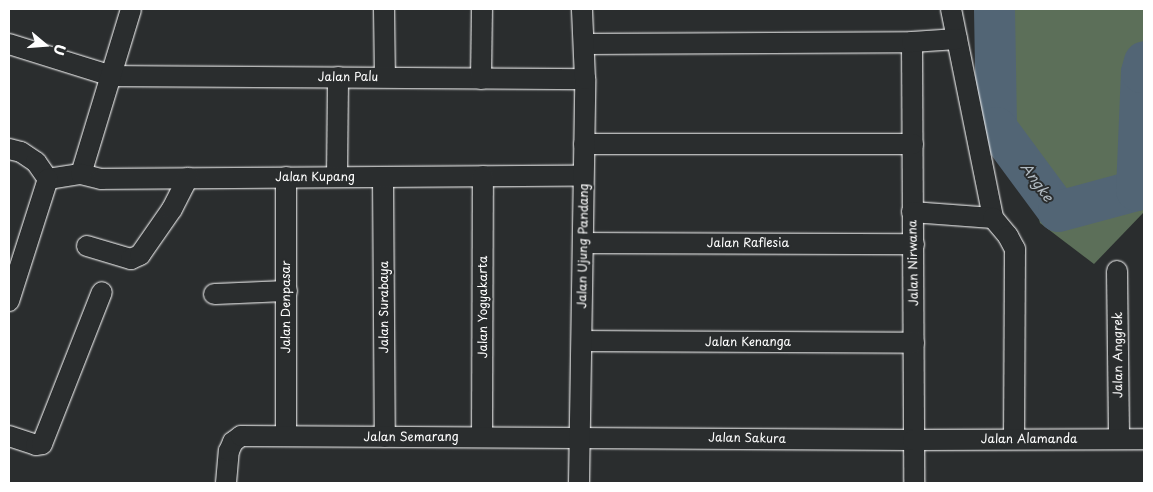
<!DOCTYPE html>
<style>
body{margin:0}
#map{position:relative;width:1153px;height:492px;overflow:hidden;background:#2a2d2e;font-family:"Playpen Sans",sans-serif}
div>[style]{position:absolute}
.green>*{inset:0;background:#5c6f59}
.river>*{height:41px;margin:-20.5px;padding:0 20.5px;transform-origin:20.5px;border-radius:20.5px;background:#526575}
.roads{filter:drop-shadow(0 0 1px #fff) drop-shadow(0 0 1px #fff)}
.minor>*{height:20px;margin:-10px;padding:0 10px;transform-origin:10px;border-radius:10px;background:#2a2d2e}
span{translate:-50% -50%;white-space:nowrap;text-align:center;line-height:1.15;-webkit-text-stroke:4px #2a2d2e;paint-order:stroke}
.street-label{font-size:12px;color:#fff}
.water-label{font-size:14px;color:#b1bac1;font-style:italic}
.frame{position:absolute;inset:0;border:10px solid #fff;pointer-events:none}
.north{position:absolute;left:20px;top:20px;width:50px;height:50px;-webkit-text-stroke:4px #2a2d2e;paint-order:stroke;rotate:108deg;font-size:14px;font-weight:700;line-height:20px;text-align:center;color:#fff}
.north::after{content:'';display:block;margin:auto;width:18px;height:22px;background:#fff;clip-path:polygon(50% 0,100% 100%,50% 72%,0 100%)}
</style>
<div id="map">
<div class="green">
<i style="clip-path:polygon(996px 9px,1144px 9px,1144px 212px,1094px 264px,1040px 223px,1004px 76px)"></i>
</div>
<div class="river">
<i style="left:994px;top:9px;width:118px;rotate:89deg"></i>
<i style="left:996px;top:127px;width:104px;rotate:53.6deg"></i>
<i style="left:1058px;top:211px;width:81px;rotate:-15.1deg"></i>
<i style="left:1136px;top:190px;width:118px;rotate:-87.6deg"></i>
<i style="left:1141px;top:72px;width:11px;rotate:-75deg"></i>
</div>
<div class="roads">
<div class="minor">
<i style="left:384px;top:9px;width:68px;rotate:89.2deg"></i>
<i style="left:951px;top:9px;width:213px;rotate:78.6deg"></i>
<i style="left:912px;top:42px;width:441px;rotate:89.7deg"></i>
<i style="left:9px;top:44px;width:108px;rotate:17.3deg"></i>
<i style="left:112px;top:76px;width:473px;rotate:0.4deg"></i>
<i style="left:584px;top:44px;width:328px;rotate:-0.3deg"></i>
<i style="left:912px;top:42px;width:45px;rotate:-3.8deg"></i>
<i style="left:481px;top:79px;width:70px;rotate:-89.2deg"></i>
<i style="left:584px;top:144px;width:329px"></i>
<i style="left:9px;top:149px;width:12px;rotate:14deg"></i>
<i style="left:21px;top:152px;width:18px;rotate:34deg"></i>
<i style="left:36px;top:162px;width:21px;rotate:55deg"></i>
<i style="left:81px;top:174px;width:172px;rotate:-73.1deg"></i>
<i style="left:337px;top:177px;width:100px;rotate:-89.4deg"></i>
<i style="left:383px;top:177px;width:260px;rotate:89.6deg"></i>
<i style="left:48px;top:179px;width:33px;rotate:-9deg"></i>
<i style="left:81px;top:174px;width:21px;rotate:14deg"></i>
<i style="left:101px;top:179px;width:482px;rotate:-0.4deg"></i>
<i style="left:912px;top:212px;width:81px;rotate:4.2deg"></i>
<i style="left:993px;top:218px;width:23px;rotate:50deg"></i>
<i style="left:1008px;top:236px;width:15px;rotate:62deg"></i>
<i style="left:1015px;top:249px;width:189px;rotate:90.3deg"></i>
<i style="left:583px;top:243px;width:331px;rotate:0.2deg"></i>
<i style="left:87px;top:246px;width:46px;rotate:16.5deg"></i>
<i style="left:131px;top:259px;width:10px;rotate:-24deg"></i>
<i style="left:140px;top:255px;width:56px;rotate:-55.2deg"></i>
<i style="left:172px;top:209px;width:35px;rotate:-63deg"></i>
<i style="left:1117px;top:271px;width:168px;rotate:89.3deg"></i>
<i style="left:214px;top:294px;width:73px;rotate:-2.4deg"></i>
<i style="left:9px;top:301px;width:128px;rotate:-72.3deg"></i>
<i style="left:582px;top:341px;width:332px;rotate:0.3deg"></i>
<i style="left:9px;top:436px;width:28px;rotate:18deg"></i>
<i style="left:36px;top:445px;width:6px;rotate:-9deg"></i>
<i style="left:42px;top:444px;width:163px;rotate:-68.5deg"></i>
<i style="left:286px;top:436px;width:259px;rotate:-90deg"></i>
<i style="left:482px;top:437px;width:261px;rotate:-89.8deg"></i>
<i style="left:226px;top:483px;width:32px;rotate:-85deg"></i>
<i style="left:229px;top:451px;width:10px;rotate:-66deg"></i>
<i style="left:233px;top:442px;width:10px;rotate:-37deg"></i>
<i style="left:241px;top:436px;width:672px;rotate:0.34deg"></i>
<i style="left:913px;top:440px;width:231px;rotate:-0.2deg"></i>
<i style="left:579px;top:483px;width:404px;rotate:-89.1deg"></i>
<i style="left:585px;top:79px;width:70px;rotate:-92.5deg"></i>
</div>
</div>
<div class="street-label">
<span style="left:348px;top:77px">Jalan Palu</span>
<span style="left:315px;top:177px">Jalan Kupang</span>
<span style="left:748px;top:243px">Jalan Raflesia</span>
<span style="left:583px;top:246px;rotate:-89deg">Jalan Ujung Pandang</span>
<span style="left:913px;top:263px;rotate:-91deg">Jalan Nirwana</span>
<span style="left:286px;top:307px;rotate:-90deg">Jalan Denpasar</span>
<span style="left:384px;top:307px;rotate:-90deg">Jalan Surabaya</span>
<span style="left:483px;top:307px;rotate:-90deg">Jalan Yogyakarta</span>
<span style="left:748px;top:342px">Jalan Kenanga</span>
<span style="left:1118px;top:355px;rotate:-90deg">Jalan Anggrek</span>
<span style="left:411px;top:437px">Jalan Semarang</span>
<span style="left:747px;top:438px;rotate:1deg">Jalan Sakura</span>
<span style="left:1029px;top:439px">Jalan Alamanda</span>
</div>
<div class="water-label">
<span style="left:1037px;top:182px;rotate:54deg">Angke</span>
</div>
<div class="frame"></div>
<div class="north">U</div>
</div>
